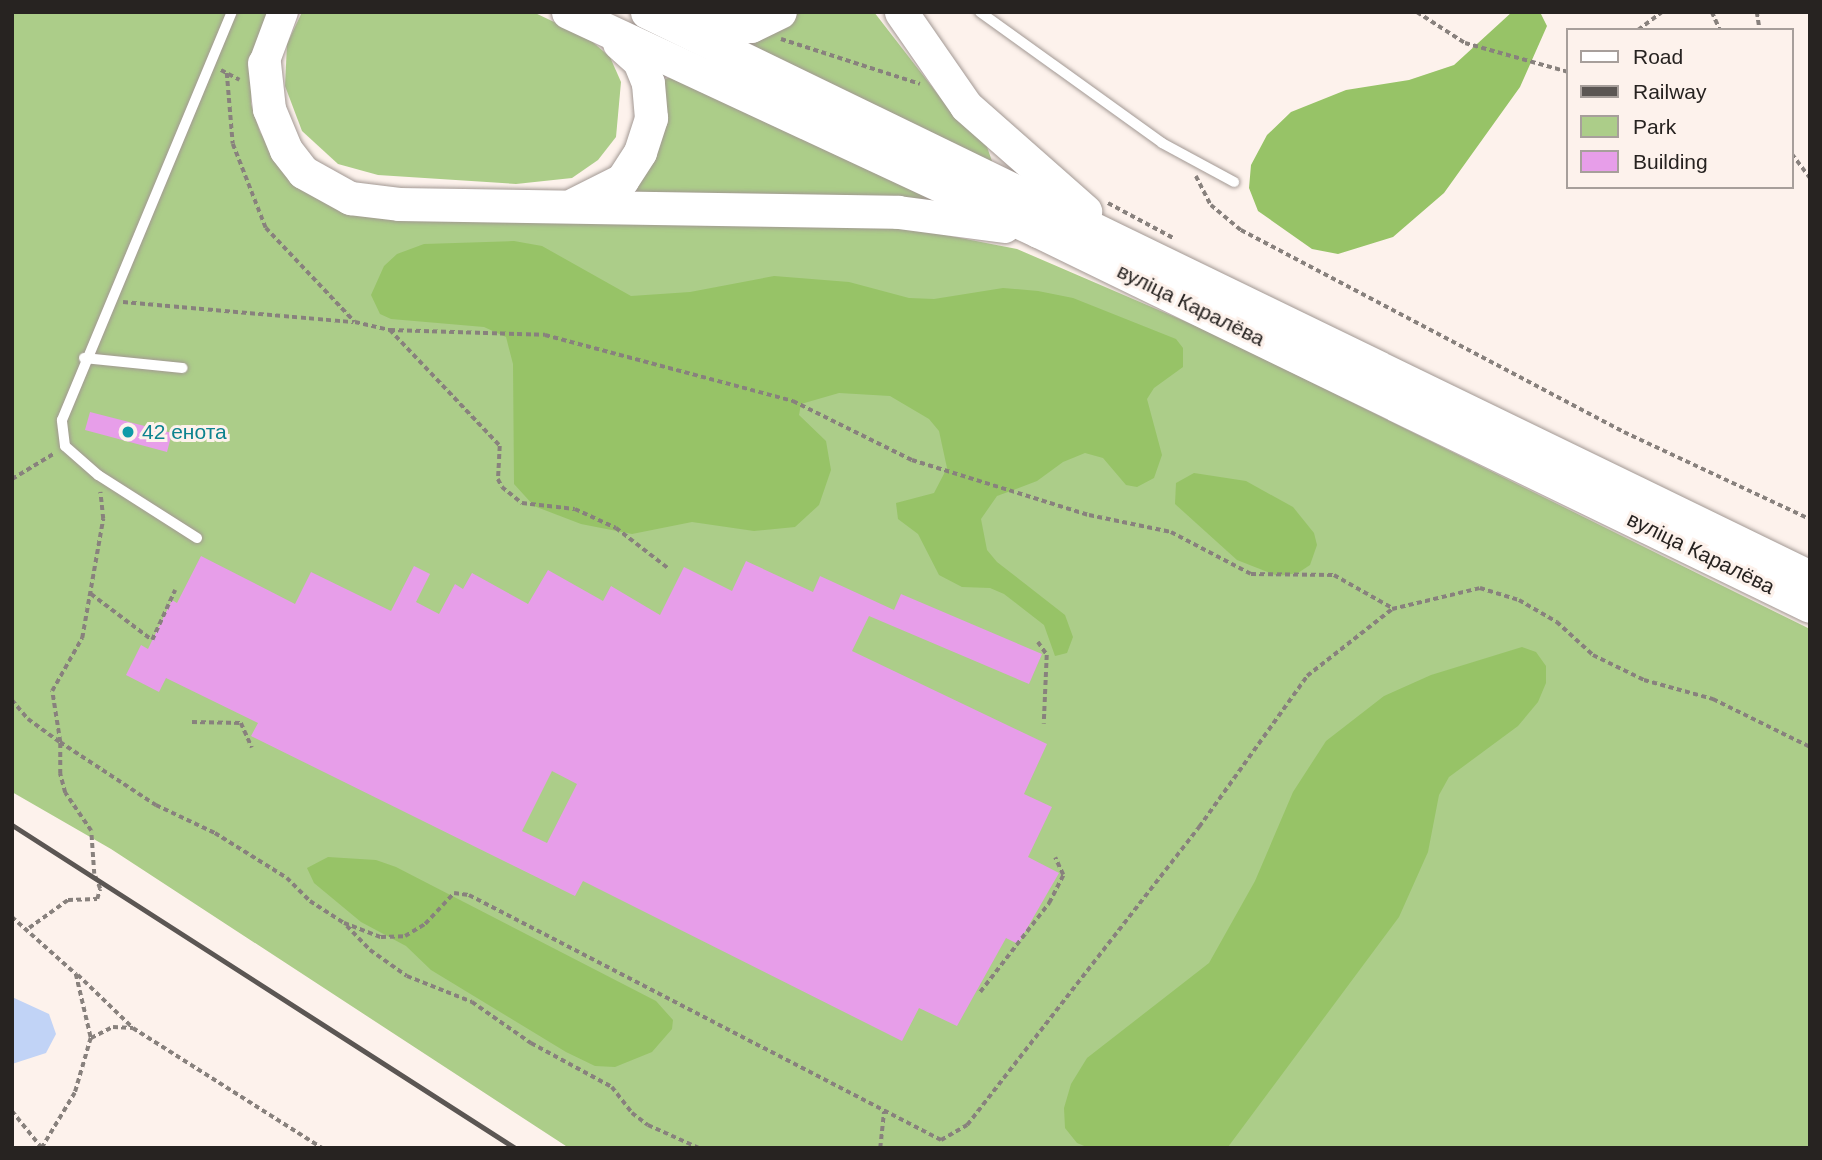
<!DOCTYPE html>
<meta charset="utf-8">
<style>
body{margin:0}
#map{position:relative;width:1822px;height:1160px;overflow:hidden;background:#fdf2ec;font-family:Arial,sans-serif}
div>[style]{position:absolute}
.green>*{inset:0;background:#accd89}
.forest>*{inset:0;background:#97c367}
.water>*{inset:0;background:#c1d3f6}
.building>*{inset:0;background:#e79ee9}
.path>*{height:3.5px;margin-top:-1.75px;transform-origin:0;background:repeating-linear-gradient(90deg,#88817d 0 5px,transparent 0 8.5px)}
.roads{filter:drop-shadow(0 0 2px #a29893) drop-shadow(0 0 2px #a29893)}
.lane>*{height:10px;margin:-5px;padding:0 5px;transform-origin:5px;border-radius:5px;background:#fff}
.secondary>*{height:30px;margin:-15px;padding:0 15px;transform-origin:15px;border-radius:15px;background:#fff}
.primary>*{height:33px;margin:-16.5px;padding:0 16.5px;transform-origin:16.5px;border-radius:16.5px;background:#fff}
.rail>*{height:5px;margin:-2.5px;padding:0 2.5px;transform-origin:2.5px;border-radius:2.5px;background:#5b5653}
.dots>*{width:19px;height:19px;translate:-50% -50%;box-sizing:border-box;border:4px solid #fdf2ec;border-radius:50%}
span{translate:-50% -50%;white-space:nowrap;text-align:center;line-height:1.15;-webkit-text-stroke:6px #fdf2ec;paint-order:stroke}
.street-label{font-size:21px;color:#272321}
.culture-label{font-size:21px;color:#0d838f}
.left{translate:0 -50%;text-align:left}
.frame{position:absolute;inset:0;border:14px solid #272321;pointer-events:none}
.legend{position:absolute;left:1566px;top:28px;width:228px;height:161px;box-sizing:border-box;background:#fdf2ec;border:2px solid #a79f9b;margin:0;padding:9px 12px;list-style:none;font-size:21px;color:#272321}
.legend li{display:flex;align-items:center;gap:14px;height:35px}
.legend b{width:35px;border:2px solid #a79f9b}
</style>
<div id="map">
<div class="green">
<i style="clip-path:polygon(12px 12px,271px 12px,251px 74px,251px 104px,260px 132px,290px 180px,904px 227px,1017px 249px,1212px 333px,1810px 629px,1810px 1148px,569px 1148px,111px 849px,12px 792px)"></i>
<i style="clip-path:polygon(302px 12px,533px 12px,588px 38px,610px 57px,621px 82px,616px 137px,598px 160px,572px 178px,516px 184px,378px 175px,338px 164px,302px 131px,285px 86px,287px 44px)"></i>
<i style="clip-path:polygon(801px 12px,874px 12px,950px 110px,986px 144px,993px 164px,737px 44px)"></i>
<i style="clip-path:polygon(676px 75px,955px 205px,616px 194px,658px 82px)"></i>
</div>
<div class="forest">
<i style="clip-path:polygon(1512px 12px,1540px 12px,1547px 26px,1520px 87px,1444px 193px,1393px 237px,1338px 254px,1312px 249px,1258px 211px,1249px 188px,1251px 165px,1267px 135px,1291px 112px,1346px 90px,1409px 80px,1454px 65px)"></i>
<i style="clip-path:polygon(514px 241px,542px 246px,631px 296px,690px 292px,774px 276px,849px 282px,909px 298px,934px 299px,1003px 288px,1038px 291px,1073px 298px,1176px 339px,1183px 348px,1183px 367px,1154px 388px,1147px 399px,1162px 455px,1154px 478px,1137px 487px,1126px 485px,1103px 458px,1085px 453px,1063px 462px,1037px 481px,997px 496px,981px 519px,987px 550px,997px 562px,1065px 615px,1073px 637px,1067px 653px,1055px 656px,1044px 625px,1004px 594px,990px 588px,962px 587px,939px 575px,918px 534px,898px 519px,896px 503px,934px 493px,947px 468px,939px 431px,929px 419px,890px 396px,839px 393px,801px 404px,799px 415px,826px 441px,831px 470px,819px 505px,795px 527px,754px 531px,692px 522px,632px 534px,581px 524px,534px 506px,514px 484px,513px 364px,506px 337px,484px 327px,391px 319px,380px 314px,371px 295px,384px 266px,397px 254px,424px 244px)"></i>
<i style="clip-path:polygon(1194px 473px,1246px 481px,1293px 507px,1314px 533px,1317px 545px,1310px 565px,1298px 573px,1278px 576px,1237px 560px,1175px 504px,1176px 483px)"></i>
<i style="clip-path:polygon(1522px 647px,1536px 652px,1546px 666px,1546px 683px,1538px 702px,1518px 726px,1449px 777px,1439px 795px,1428px 852px,1399px 917px,1228px 1147px,1089px 1148px,1077px 1143px,1065px 1128px,1064px 1108px,1071px 1084px,1087px 1058px,1209px 963px,1255px 881px,1293px 792px,1326px 741px,1384px 696px,1431px 675px)"></i>
<i style="clip-path:polygon(328px 857px,376px 860px,396px 867px,656px 1001px,673px 1020px,672px 1029px,652px 1052px,615px 1067px,595px 1066px,566px 1052px,431px 970px,406px 946px,361px 922px,314px 883px,307px 868px)"></i>
</div>
<div class="water">
<i style="clip-path:polygon(12px 997px,49px 1014px,56px 1034px,46px 1053px,12px 1064px)"></i>
</div>
<div class="building">
<i style="clip-path:polygon(90px 412px,172px 433px,167px 452px,85px 430px)"></i>
<i style="clip-path:polygon(evenodd,201px 556px,295px 604px,311px 572px,391px 611px,414px 566px,430px 574px,416px 602px,439px 614px,455px 584px,463px 589px,472px 573px,528px 604px,548px 570px,603px 601px,611px 586px,660px 615px,684px 567px,732px 591px,746px 561px,813px 592px,820px 576px,894px 610px,901px 594px,1042px 654px,1029px 684px,869px 616px,852px 651px,1047px 744px,1024px 794px,1052px 807px,1028px 857px,1059px 873px,1018px 944px,1006px 938px,957px 1026px,919px 1008px,902px 1041px,583px 881px,575px 896px,251px 736px,258px 723px,166px 678px,159px 692px,126px 675px,141px 645px,148px 649px,172px 600px,177px 603px,201px 556px,552px 771px,577px 784px,547px 843px,522px 831px,552px 771px)"></i>
</div>
<div class="path">
<i style="left:1417px;top:12px;width:57px;rotate:32.9deg"></i>
<i style="left:1465px;top:43px;width:107px;rotate:15.7deg"></i>
<i style="left:1712px;top:12px;width:20px;rotate:66deg"></i>
<i style="left:1757px;top:12px;width:18px;rotate:81deg"></i>
<i style="left:1638px;top:30px;width:30px;rotate:-37deg"></i>
<i style="left:781px;top:39px;width:146px;rotate:17.9deg"></i>
<i style="left:221px;top:70px;width:21px;rotate:28deg"></i>
<i style="left:227px;top:73px;width:71px;rotate:85.2deg"></i>
<i style="left:233px;top:144px;width:90px;rotate:68.6deg"></i>
<i style="left:266px;top:228px;width:129px;rotate:46.6deg"></i>
<i style="left:355px;top:322px;width:36px;rotate:13deg"></i>
<i style="left:390px;top:330px;width:160px;rotate:46.5deg"></i>
<i style="left:500px;top:446px;width:33px;rotate:93deg"></i>
<i style="left:498px;top:479px;width:9px;rotate:63deg"></i>
<i style="left:502px;top:487px;width:26px;rotate:39deg"></i>
<i style="left:522px;top:503px;width:53px;rotate:6.5deg"></i>
<i style="left:575px;top:509px;width:45px;rotate:24.9deg"></i>
<i style="left:616px;top:528px;width:66px;rotate:37.6deg"></i>
<i style="left:1792px;top:154px;width:30px;rotate:53deg"></i>
<i style="left:1196px;top:176px;width:33px;rotate:63deg"></i>
<i style="left:1211px;top:205px;width:39px;rotate:40deg"></i>
<i style="left:1241px;top:230px;width:433px;rotate:27.8deg"></i>
<i style="left:1624px;top:432px;width:205px;rotate:25.1deg"></i>
<i style="left:1108px;top:203px;width:76px;rotate:28.2deg"></i>
<i style="left:123px;top:302px;width:231px;rotate:5deg"></i>
<i style="left:390px;top:330px;width:155px;rotate:1.8deg"></i>
<i style="left:545px;top:335px;width:257px;rotate:14.9deg"></i>
<i style="left:793px;top:401px;width:133px;rotate:26.4deg"></i>
<i style="left:912px;top:460px;width:185px;rotate:17.3deg"></i>
<i style="left:1089px;top:515px;width:84px;rotate:11.7deg"></i>
<i style="left:1171px;top:532px;width:90px;rotate:27.7deg"></i>
<i style="left:1251px;top:574px;width:83px;rotate:0.7deg"></i>
<i style="left:1334px;top:575px;width:67px;rotate:29.6deg"></i>
<i style="left:12px;top:479px;width:50px;rotate:-31.2deg"></i>
<i style="left:91px;top:594px;width:76px;rotate:37deg"></i>
<i style="left:152px;top:640px;width:55px;rotate:-65.3deg"></i>
<i style="left:1038px;top:642px;width:16px;rotate:55deg"></i>
<i style="left:1047px;top:655px;width:69px;rotate:92.5deg"></i>
<i style="left:12px;top:700px;width:25px;rotate:50deg"></i>
<i style="left:28px;top:719px;width:39px;rotate:36deg"></i>
<i style="left:60px;top:742px;width:115px;rotate:33.3deg"></i>
<i style="left:156px;top:805px;width:65px;rotate:25.4deg"></i>
<i style="left:215px;top:833px;width:85px;rotate:32deg"></i>
<i style="left:287px;top:878px;width:33px;rotate:45deg"></i>
<i style="left:310px;top:901px;width:40px;rotate:32.9deg"></i>
<i style="left:344px;top:923px;width:40px;rotate:21deg"></i>
<i style="left:381px;top:937px;width:24px;rotate:-2deg"></i>
<i style="left:405px;top:936px;width:23px;rotate:-31deg"></i>
<i style="left:425px;top:924px;width:42px;rotate:-46.9deg"></i>
<i style="left:454px;top:893px;width:15px;rotate:8deg"></i>
<i style="left:469px;top:895px;width:532px;rotate:27.43deg"></i>
<i style="left:941px;top:1140px;width:30px;rotate:-30deg"></i>
<i style="left:967px;top:1125px;width:378px;rotate:-52.1deg"></i>
<i style="left:1199px;top:827px;width:186px;rotate:-54.4deg"></i>
<i style="left:1307px;top:676px;width:108px;rotate:-38.2deg"></i>
<i style="left:1392px;top:609px;width:90px;rotate:-13.4deg"></i>
<i style="left:1480px;top:588px;width:41px;rotate:17.1deg"></i>
<i style="left:1519px;top:600px;width:44px;rotate:30.1deg"></i>
<i style="left:1557px;top:622px;width:49px;rotate:42.5deg"></i>
<i style="left:1593px;top:655px;width:57px;rotate:26.1deg"></i>
<i style="left:1644px;top:680px;width:72px;rotate:15.4deg"></i>
<i style="left:1713px;top:699px;width:108px;rotate:26.3deg"></i>
<i style="left:192px;top:722px;width:49px;rotate:1.2deg"></i>
<i style="left:241px;top:723px;width:27px;rotate:66deg"></i>
<i style="left:12px;top:917px;width:86px;rotate:41.7deg"></i>
<i style="left:76px;top:974px;width:66px;rotate:76.8deg"></i>
<i style="left:91px;top:1038px;width:57px;rotate:106.2deg"></i>
<i style="left:75px;top:1093px;width:64px;rotate:121deg"></i>
<i style="left:347px;top:926px;width:33px;rotate:46deg"></i>
<i style="left:370px;top:950px;width:45px;rotate:35.1deg"></i>
<i style="left:407px;top:976px;width:70px;rotate:21.8deg"></i>
<i style="left:472px;top:1002px;width:72px;rotate:34.8deg"></i>
<i style="left:531px;top:1043px;width:92px;rotate:28.5deg"></i>
<i style="left:612px;top:1087px;width:33px;rotate:52deg"></i>
<i style="left:632px;top:1113px;width:20px;rotate:37deg"></i>
<i style="left:648px;top:1125px;width:56px;rotate:24.3deg"></i>
<i style="left:29px;top:928px;width:48px;rotate:-35.7deg"></i>
<i style="left:68px;top:900px;width:29px;rotate:-2deg"></i>
<i style="left:97px;top:899px;width:10px;rotate:-73deg"></i>
<i style="left:100px;top:889px;width:16px;rotate:-112deg"></i>
<i style="left:94px;top:874px;width:43px;rotate:-94deg"></i>
<i style="left:91px;top:831px;width:46px;rotate:-124.4deg"></i>
<i style="left:65px;top:793px;width:20px;rotate:-105deg"></i>
<i style="left:60px;top:774px;width:32px;rotate:-90deg"></i>
<i style="left:60px;top:742px;width:52px;rotate:-98.9deg"></i>
<i style="left:52px;top:691px;width:61px;rotate:-60.5deg"></i>
<i style="left:82px;top:638px;width:121px;rotate:-80deg"></i>
<i style="left:103px;top:519px;width:27px;rotate:-96deg"></i>
<i style="left:78px;top:975px;width:76px;rotate:43.9deg"></i>
<i style="left:980px;top:992px;width:113px;rotate:-52.2deg"></i>
<i style="left:1049px;top:903px;width:31px;rotate:-63deg"></i>
<i style="left:1063px;top:875px;width:19px;rotate:-115deg"></i>
<i style="left:91px;top:1038px;width:25px;rotate:-27deg"></i>
<i style="left:113px;top:1027px;width:20px;rotate:3deg"></i>
<i style="left:133px;top:1028px;width:224px;rotate:32.4deg"></i>
<i style="left:12px;top:1111px;width:48px;rotate:51deg"></i>
<i style="left:880px;top:1148px;width:36px;rotate:-84deg"></i>
</div>
<div class="roads">
<div class="lane">
<i style="left:980px;top:12px;width:224px;rotate:35.7deg"></i>
<i style="left:1162px;top:143px;width:82px;rotate:28.4deg"></i>
<i style="left:84px;top:358px;width:99px;rotate:5.8deg"></i>
<i style="left:197px;top:538px;width:117px;rotate:-147.5deg"></i>
<i style="left:98px;top:475px;width:44px;rotate:-138.7deg"></i>
<i style="left:65px;top:446px;width:26px;rotate:-97deg"></i>
<i style="left:62px;top:420px;width:442px;rotate:-67.4deg"></i>
</div>
<div class="secondary">
<i style="left:264px;top:63px;width:54px;rotate:-69.6deg"></i>
</div>
<div class="primary">
<i style="left:568px;top:12px;width:519px;rotate:24.98deg"></i>
<i style="left:1038px;top:231px;width:858px;rotate:25.91deg"></i>
<i style="left:647px;top:12px;width:1293px;rotate:25.91deg"></i>
<i style="left:901px;top:12px;width:114px;rotate:55.3deg"></i>
<i style="left:966px;top:106px;width:159px;rotate:41.4deg"></i>
<i style="left:689px;top:20px;width:33px;rotate:16deg"></i>
<i style="left:721px;top:29px;width:30px;rotate:-6deg"></i>
<i style="left:751px;top:26px;width:32px;rotate:-26deg"></i>
<i style="left:264px;top:63px;width:46px;rotate:83.8deg"></i>
<i style="left:269px;top:109px;width:44px;rotate:67.5deg"></i>
<i style="left:286px;top:150px;width:28px;rotate:52deg"></i>
<i style="left:303px;top:172px;width:54px;rotate:29deg"></i>
<i style="left:350px;top:198px;width:49px;rotate:7deg"></i>
<i style="left:399px;top:204px;width:499px;rotate:0.9deg"></i>
<i style="left:898px;top:212px;width:107px;rotate:7.5deg"></i>
<i style="left:574px;top:204px;width:54px;rotate:-26.6deg"></i>
<i style="left:622px;top:180px;width:33px;rotate:-57deg"></i>
<i style="left:640px;top:152px;width:36px;rotate:-72deg"></i>
<i style="left:651px;top:118px;width:35px;rotate:-95deg"></i>
<i style="left:648px;top:83px;width:24px;rotate:-112deg"></i>
<i style="left:639px;top:61px;width:27px;rotate:-138deg"></i>
</div>
</div>
<div class="rail">
<i style="left:12px;top:825px;width:598px;rotate:32.71deg"></i>
</div>
<div class="dots">
<i style="left:128px;top:432px;background:#0f9aa8"></i>
</div>
<div class="street-label">
<span style="left:1191px;top:305px;rotate:26deg">вуліца Каралёва</span>
<span style="left:1701px;top:553px;rotate:26deg">вуліца Каралёва</span>
</div>
<div class="culture-label">
<span class="left" style="left:142px;top:432px">42 енота</span>
</div>
<div class="frame"></div>
<ul class="legend">
<li><b style="height:9px;background:#fff"></b>Road</li>
<li><b style="height:9px;background:#5b5653"></b>Railway</li>
<li><b style="height:19px;background:#accd89"></b>Park</li>
<li><b style="height:19px;background:#e79ee9"></b>Building</li>
</ul>
</div>
